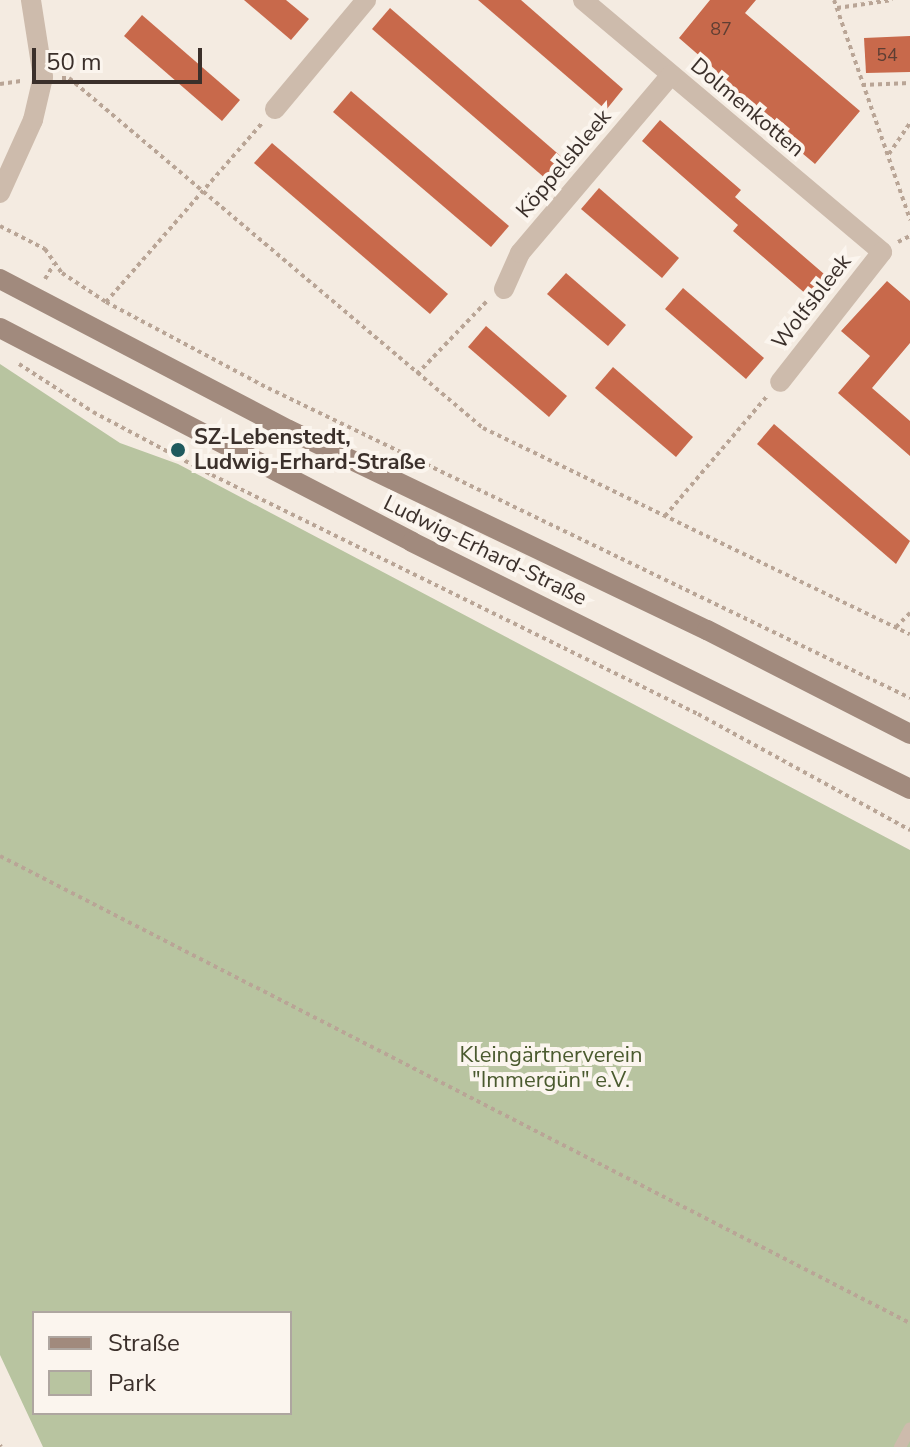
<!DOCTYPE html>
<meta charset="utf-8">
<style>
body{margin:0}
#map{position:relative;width:910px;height:1447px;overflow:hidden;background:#f4ebe1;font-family:"Nunito Sans",sans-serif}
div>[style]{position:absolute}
.green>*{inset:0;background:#b8c4a0}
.building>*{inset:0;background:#c8694b}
.path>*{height:4px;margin-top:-2px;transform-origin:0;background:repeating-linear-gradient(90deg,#b9a596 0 4px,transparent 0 8px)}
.service>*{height:12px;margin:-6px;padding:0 6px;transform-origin:6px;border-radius:6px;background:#cdbbac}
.minor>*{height:20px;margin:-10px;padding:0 10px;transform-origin:10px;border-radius:10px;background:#cdbbac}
.secondary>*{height:20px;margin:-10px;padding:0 10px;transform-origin:10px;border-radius:10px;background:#a18a7d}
.dots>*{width:22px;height:22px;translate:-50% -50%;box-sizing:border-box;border:4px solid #fbf5ee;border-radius:50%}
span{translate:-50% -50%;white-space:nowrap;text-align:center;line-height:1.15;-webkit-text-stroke:8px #fbf5ee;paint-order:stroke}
.number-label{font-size:18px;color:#5e3e33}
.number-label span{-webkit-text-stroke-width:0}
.street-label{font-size:22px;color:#3b302b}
.poi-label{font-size:22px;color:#3b302b;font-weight:700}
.left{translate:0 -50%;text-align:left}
.park-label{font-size:22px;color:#4a5a2e}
.legend{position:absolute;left:32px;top:1311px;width:260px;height:104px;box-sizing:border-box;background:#fbf5ee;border:2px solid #aea6a0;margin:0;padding:10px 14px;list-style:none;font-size:24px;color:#3b302b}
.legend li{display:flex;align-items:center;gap:16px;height:40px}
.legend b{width:40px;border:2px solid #aea6a0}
.scale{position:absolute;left:32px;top:48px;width:170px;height:36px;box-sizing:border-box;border:4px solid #3b302b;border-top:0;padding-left:10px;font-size:24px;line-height:28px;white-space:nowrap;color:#3b302b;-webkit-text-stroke:6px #fbf5ee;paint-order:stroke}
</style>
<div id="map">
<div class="green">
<i style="clip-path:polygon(evenodd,0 364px,120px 443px,178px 464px,910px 850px,910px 1447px,43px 1447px,0 1355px,0 364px,34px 1313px,290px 1313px,290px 1413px,34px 1413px,34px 1313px)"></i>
</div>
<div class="building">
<i style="clip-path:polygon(244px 0,286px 0,309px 19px,291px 40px)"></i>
<i style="clip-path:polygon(478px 0,521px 0,623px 89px,606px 110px)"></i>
<i style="clip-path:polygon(710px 0,756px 0,745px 13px,860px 111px,815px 164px,712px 77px,717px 71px,679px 38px)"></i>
<i style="clip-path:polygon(390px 8px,564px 159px,546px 179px,372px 29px)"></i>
<i style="clip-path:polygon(142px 15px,240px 100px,222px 121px,124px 36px)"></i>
<i style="clip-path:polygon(910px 36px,910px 72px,866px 73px,864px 38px)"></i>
<i style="clip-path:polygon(351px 91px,509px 226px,491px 247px,333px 112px)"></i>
<i style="clip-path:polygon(660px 120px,741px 190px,735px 197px,831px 280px,814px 301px,733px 231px,738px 225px,642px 141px)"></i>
<i style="clip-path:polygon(272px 143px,448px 294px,430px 314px,254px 163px)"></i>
<i style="clip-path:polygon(599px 188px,679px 258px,662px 278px,581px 209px)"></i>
<i style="clip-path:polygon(566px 273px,626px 325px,608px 346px,547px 294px)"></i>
<i style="clip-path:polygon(887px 281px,910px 301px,910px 343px,872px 388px,910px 421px,910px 456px,838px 393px,870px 356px,841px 331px)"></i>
<i style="clip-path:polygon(683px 288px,764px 358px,746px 379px,665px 309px)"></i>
<i style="clip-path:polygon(486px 326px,567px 396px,549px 417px,468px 347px)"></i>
<i style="clip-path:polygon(613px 367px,693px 437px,676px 457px,595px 388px)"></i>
<i style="clip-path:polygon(774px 424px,910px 541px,896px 564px,757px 444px)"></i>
</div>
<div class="path">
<i style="left:834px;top:0;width:233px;rotate:70.9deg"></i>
<i style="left:837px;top:8px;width:56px;rotate:-8.3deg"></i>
<i style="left:62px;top:78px;width:7px"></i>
<i style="left:69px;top:78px;width:542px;rotate:40.21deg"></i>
<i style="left:483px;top:428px;width:474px;rotate:25.8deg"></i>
<i style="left:0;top:84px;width:21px;rotate:-8deg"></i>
<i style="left:862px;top:85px;width:48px;rotate:-2.4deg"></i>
<i style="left:889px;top:154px;width:37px;rotate:-56deg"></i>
<i style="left:0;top:226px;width:51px;rotate:27.1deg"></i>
<i style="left:45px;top:249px;width:29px;rotate:55deg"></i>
<i style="left:62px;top:273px;width:53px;rotate:33.4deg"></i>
<i style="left:106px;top:302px;width:183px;rotate:28deg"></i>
<i style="left:268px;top:388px;width:713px;rotate:25.77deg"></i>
<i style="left:898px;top:242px;width:13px;rotate:-27deg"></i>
<i style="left:45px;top:279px;width:17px;rotate:-59deg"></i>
<i style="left:106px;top:302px;width:237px;rotate:-48.9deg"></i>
<i style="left:19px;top:364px;width:88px;rotate:33deg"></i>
<i style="left:93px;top:412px;width:135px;rotate:27.9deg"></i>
<i style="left:212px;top:475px;width:542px;rotate:26.19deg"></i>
<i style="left:698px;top:714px;width:242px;rotate:28.7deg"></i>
<i style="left:417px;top:374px;width:101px;rotate:-46.2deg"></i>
<i style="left:665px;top:516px;width:157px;rotate:-49.6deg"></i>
<i style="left:896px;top:627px;width:20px;rotate:-45deg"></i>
<i style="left:0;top:856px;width:1023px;rotate:27.17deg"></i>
<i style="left:0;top:1445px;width:2px;rotate:63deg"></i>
</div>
<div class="service">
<i style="left:900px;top:1447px;width:21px;rotate:-62deg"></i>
</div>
<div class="minor">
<i style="left:583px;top:0;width:391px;rotate:40.1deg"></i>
<i style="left:882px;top:252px;width:165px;rotate:128.1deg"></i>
<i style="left:275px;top:109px;width:142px;rotate:-50.1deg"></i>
<i style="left:0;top:193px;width:80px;rotate:-65.7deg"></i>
<i style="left:33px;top:120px;width:44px;rotate:-76.9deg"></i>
<i style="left:43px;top:77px;width:78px;rotate:-98.9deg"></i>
<i style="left:504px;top:289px;width:39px;rotate:-66deg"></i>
<i style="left:520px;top:253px;width:233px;rotate:-49.7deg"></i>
</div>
<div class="secondary">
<i style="left:0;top:279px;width:326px;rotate:27.6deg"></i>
<i style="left:289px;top:430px;width:463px;rotate:25.6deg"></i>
<i style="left:707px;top:630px;width:228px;rotate:27.1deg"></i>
<i style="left:0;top:328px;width:464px;rotate:27.4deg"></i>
<i style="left:412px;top:542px;width:556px;rotate:26.38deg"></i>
</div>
<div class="dots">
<i style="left:178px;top:450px;background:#1f5a5e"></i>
</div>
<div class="number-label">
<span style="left:721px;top:29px">87</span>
<span style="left:887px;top:55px">54</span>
</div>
<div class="street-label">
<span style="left:747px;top:108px;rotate:40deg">Dolmenkotten</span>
<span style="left:564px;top:164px;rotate:-50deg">Köppelsbleek</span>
<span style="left:812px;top:302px;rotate:-52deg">Wolfsbleek</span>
<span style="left:485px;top:551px;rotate:26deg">Ludwig-Erhard-Straße</span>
</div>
<div class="poi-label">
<span class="left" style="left:194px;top:450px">SZ-Lebenstedt,<br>Ludwig-Erhard-Straße</span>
</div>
<div class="park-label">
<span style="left:551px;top:1068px">Kleingärtnerverein<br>"Immergün" e.V.</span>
</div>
<ul class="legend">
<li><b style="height:10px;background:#a18a7d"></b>Straße</li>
<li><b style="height:22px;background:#b8c4a0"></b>Park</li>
</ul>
<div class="scale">50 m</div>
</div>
